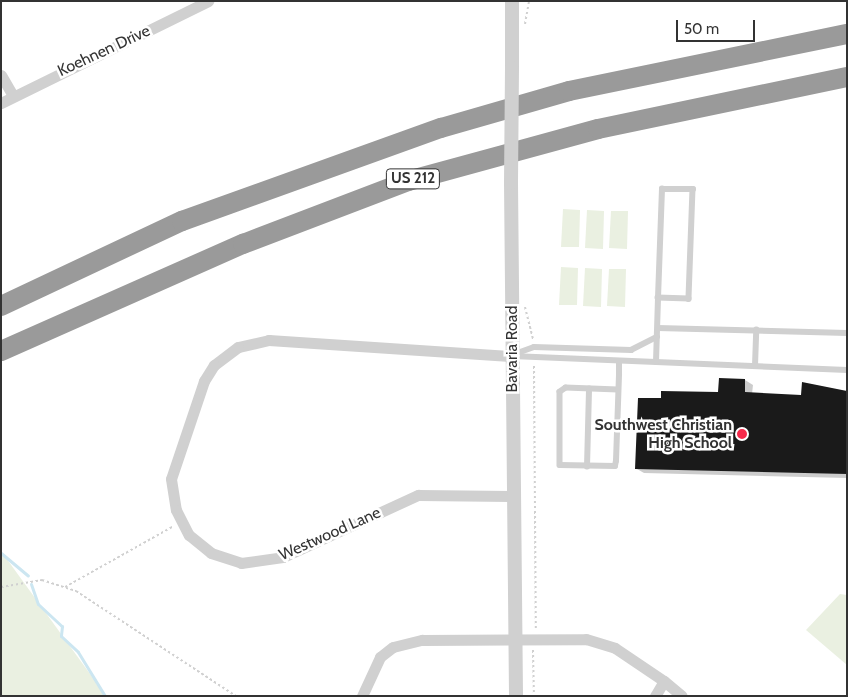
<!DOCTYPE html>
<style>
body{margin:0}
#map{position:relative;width:848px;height:697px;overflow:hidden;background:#fff;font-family:Cabin,sans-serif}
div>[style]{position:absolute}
.green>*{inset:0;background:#eaf0e1}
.shadow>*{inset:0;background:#0003}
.stream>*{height:3px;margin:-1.5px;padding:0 1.5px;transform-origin:1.5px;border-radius:1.5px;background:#cce6f1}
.building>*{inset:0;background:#1a1a1a}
.path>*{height:2px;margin-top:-1px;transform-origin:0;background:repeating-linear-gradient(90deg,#d0d0d0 0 2.5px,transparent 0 5px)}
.service>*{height:5.5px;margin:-2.75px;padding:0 2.75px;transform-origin:2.75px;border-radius:2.75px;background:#d0d0d0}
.minor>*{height:11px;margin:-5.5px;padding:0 5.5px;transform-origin:5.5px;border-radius:5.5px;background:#d0d0d0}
.tertiary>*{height:14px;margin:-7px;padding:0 7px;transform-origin:7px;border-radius:7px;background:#d0d0d0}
.motorway>*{height:20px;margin:-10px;padding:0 10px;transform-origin:10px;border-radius:10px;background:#9a9a9a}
.tertiary-bridge>*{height:14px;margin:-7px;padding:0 7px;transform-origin:7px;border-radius:7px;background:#d0d0d0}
.dots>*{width:14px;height:14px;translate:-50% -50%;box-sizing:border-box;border:2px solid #fff;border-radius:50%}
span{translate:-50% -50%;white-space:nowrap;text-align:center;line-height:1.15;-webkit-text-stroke:5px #fff;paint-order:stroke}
.shield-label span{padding:1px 4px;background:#fff;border:1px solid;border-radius:4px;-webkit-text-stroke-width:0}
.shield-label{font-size:15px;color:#333;font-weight:700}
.street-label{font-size:16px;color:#333}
.poi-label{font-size:16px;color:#333;font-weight:700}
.right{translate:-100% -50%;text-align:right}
.frame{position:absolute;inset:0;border:2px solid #333;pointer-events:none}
.scale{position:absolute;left:676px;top:20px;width:79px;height:22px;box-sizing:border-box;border:2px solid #333;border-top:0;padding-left:6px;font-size:15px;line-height:18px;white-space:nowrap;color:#333;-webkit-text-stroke:4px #fff;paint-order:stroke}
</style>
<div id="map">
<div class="green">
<i style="clip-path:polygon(563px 209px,580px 210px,579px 247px,561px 247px)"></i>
<i style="clip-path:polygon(587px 210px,604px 211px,603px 249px,585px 248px)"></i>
<i style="clip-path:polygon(611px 211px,628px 211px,627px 249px,609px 248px)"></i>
<i style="clip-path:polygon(561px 267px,578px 268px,577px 305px,559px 305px)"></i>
<i style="clip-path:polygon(585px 268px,602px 269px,601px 307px,583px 306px)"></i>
<i style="clip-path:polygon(609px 269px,626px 269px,625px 307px,607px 306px)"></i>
<i style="clip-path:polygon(1px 551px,106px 696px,1px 696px)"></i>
<i style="clip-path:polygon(840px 594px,847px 595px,847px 665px,806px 630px)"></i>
</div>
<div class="shadow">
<i style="clip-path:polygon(745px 380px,753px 385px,752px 394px,803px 396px,803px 383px,847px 392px,847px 478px,644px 473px,637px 469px,662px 400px,719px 394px)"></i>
</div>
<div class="stream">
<i style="left:1px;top:553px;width:35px;rotate:40deg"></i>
<i style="left:31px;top:584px;width:21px;rotate:71deg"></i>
<i style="left:38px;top:604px;width:33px;rotate:43deg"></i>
<i style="left:62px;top:626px;width:10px;rotate:96deg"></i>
<i style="left:61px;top:636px;width:23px;rotate:43deg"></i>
<i style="left:78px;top:652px;width:52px;rotate:58.5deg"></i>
</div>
<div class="building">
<i style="clip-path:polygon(719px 378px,745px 379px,745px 392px,801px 395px,802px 382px,847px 391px,847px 474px,635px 469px,638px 398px,661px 398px,661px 391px,718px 392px)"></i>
</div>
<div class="path">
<i style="left:525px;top:24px;width:23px;rotate:-80deg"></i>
<i style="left:525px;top:307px;width:33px;rotate:76deg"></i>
<i style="left:534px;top:366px;width:262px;rotate:89.6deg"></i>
<i style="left:1px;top:587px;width:42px;rotate:-9.7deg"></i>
<i style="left:42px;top:580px;width:36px;rotate:18deg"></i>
<i style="left:76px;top:591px;width:191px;rotate:33.3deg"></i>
<i style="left:65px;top:587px;width:123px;rotate:-29.3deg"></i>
<i style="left:533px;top:650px;width:46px;rotate:88.8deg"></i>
</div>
<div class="service">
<i style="left:658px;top:328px;width:189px;rotate:1.5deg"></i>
<i style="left:512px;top:355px;width:23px;rotate:-20deg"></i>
<i style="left:534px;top:347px;width:97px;rotate:1.8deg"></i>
<i style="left:631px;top:350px;width:29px;rotate:-27deg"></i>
<i style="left:512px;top:356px;width:335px;rotate:2.4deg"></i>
<i style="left:656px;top:362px;width:64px;rotate:-88.2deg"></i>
<i style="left:658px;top:298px;width:109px;rotate:-87.9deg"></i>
<i style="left:662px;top:189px;width:31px"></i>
<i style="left:693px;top:189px;width:110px;rotate:92.1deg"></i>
<i style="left:689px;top:299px;width:31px;rotate:-178deg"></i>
<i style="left:755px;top:366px;width:36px;rotate:-88deg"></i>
<i style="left:618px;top:390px;width:52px;rotate:-177.8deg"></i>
<i style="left:566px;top:388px;width:7px;rotate:146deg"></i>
<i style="left:560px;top:392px;width:73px;rotate:90deg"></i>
<i style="left:560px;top:465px;width:55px;rotate:1deg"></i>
<i style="left:615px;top:466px;width:5px;rotate:-79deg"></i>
<i style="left:616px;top:461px;width:87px;rotate:-88deg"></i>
<i style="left:619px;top:374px;width:12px;rotate:-90deg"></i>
<i style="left:587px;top:467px;width:78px;rotate:-88.5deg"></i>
</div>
<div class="minor">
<i style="left:1px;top:75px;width:22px;rotate:60deg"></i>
<i style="left:1px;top:103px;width:231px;rotate:-26.2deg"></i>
<i style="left:511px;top:356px;width:243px;rotate:-176.2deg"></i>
<i style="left:269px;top:340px;width:32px;rotate:167deg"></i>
<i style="left:238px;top:347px;width:30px;rotate:143deg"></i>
<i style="left:214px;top:365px;width:19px;rotate:122deg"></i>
<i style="left:204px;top:381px;width:103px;rotate:108.6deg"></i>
<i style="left:171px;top:479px;width:31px;rotate:81deg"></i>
<i style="left:176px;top:510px;width:28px;rotate:63deg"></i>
<i style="left:189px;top:535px;width:28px;rotate:39deg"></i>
<i style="left:211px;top:553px;width:32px;rotate:18deg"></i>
<i style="left:241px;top:563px;width:42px;rotate:-8.1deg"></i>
<i style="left:283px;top:557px;width:149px;rotate:-24.7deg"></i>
<i style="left:418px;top:495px;width:96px;rotate:0.6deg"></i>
<i style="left:362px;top:696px;width:43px;rotate:-65.2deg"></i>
<i style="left:380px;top:657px;width:16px;rotate:-38deg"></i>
<i style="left:393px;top:647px;width:30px;rotate:-14deg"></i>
<i style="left:422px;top:640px;width:164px;rotate:-0.3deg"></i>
<i style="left:586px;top:639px;width:30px;rotate:17deg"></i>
<i style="left:615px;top:648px;width:59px;rotate:34deg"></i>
<i style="left:655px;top:696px;width:17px;rotate:-59deg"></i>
<i style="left:664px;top:681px;width:23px;rotate:40deg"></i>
</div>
<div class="tertiary">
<i style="left:512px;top:68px;width:67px;rotate:-90deg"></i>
<i style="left:511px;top:183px;width:513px;rotate:89.44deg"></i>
</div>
<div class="motorway">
<i style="left:1px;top:306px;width:200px;rotate:-25.2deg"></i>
<i style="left:182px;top:221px;width:275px;rotate:-19.8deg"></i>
<i style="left:441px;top:128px;width:133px;rotate:-16.1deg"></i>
<i style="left:569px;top:91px;width:284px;rotate:-11.6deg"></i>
<i style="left:1px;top:351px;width:265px;rotate:-23.9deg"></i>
<i style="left:243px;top:244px;width:177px;rotate:-20.9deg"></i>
<i style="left:408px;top:181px;width:197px;rotate:-15.3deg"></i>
<i style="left:598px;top:129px;width:254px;rotate:-11.8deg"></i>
</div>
<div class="tertiary-bridge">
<i style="left:511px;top:183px;width:115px;rotate:-89.5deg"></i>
</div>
<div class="dots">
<i style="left:742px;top:434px;background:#f6294a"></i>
</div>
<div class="shield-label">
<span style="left:413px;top:179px">US 212</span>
</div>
<div class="street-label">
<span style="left:104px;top:51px;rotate:-25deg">Koehnen Drive</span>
<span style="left:512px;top:349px;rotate:-90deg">Bavaria Road</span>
<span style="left:330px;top:534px;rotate:-24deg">Westwood Lane</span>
</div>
<div class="poi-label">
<span class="right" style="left:732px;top:434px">Southwest Christian<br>High School</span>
</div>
<div class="frame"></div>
<div class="scale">50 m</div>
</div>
